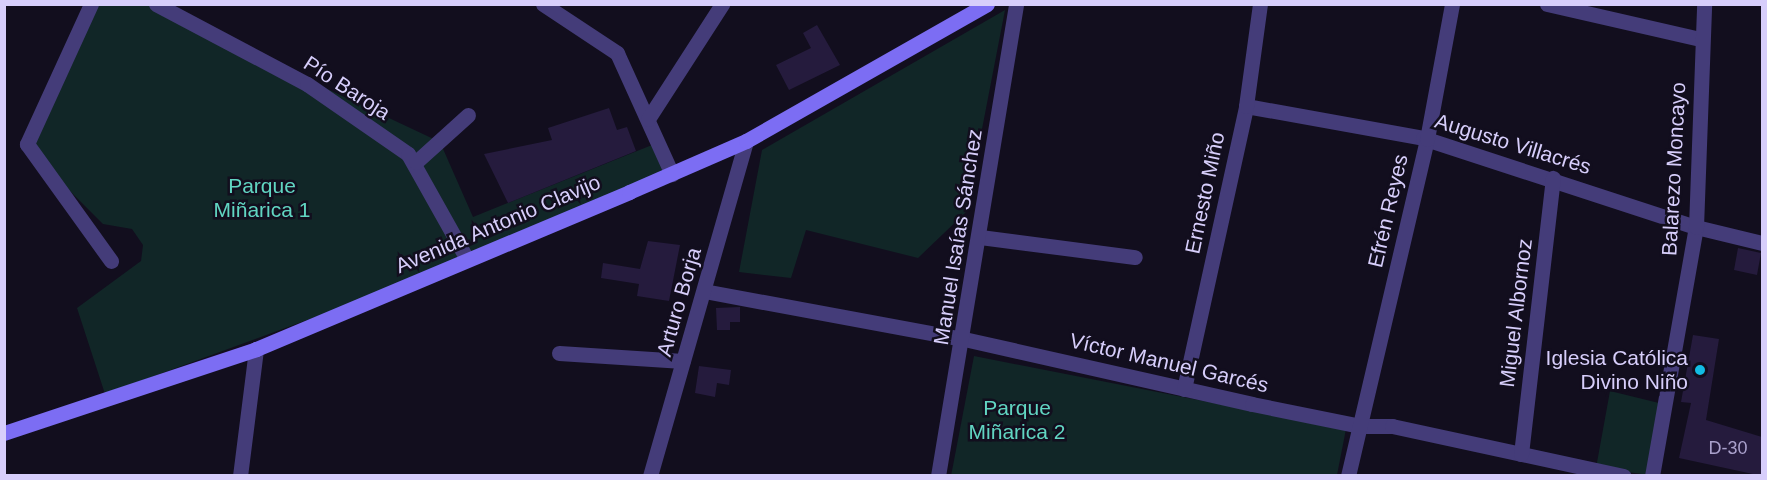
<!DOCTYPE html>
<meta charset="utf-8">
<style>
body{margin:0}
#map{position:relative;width:1767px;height:480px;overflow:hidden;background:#120e1e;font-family:Arial,sans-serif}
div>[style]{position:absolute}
.green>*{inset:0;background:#112627}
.building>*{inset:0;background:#251b3d}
.minor>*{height:15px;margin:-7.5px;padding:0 7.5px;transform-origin:7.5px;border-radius:7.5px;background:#443c79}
.secondary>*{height:15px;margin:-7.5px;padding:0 7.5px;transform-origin:7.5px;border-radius:7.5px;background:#7c6df3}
.dots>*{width:16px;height:16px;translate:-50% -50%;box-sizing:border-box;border:3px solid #120e1e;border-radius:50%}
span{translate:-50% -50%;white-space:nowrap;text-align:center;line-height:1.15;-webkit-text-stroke:5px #120e1e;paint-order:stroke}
.number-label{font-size:18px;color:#aaa1cc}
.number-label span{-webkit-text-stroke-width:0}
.street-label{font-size:21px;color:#d7cefb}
.park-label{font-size:21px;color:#61d5c2}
.poi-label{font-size:21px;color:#d7cefb}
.right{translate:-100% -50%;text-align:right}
.frame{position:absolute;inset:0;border:6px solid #d7cefb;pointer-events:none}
</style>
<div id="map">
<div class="green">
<i style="clip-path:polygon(147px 4px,440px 142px,473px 217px,652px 145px,664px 171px,386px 291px,105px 394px,77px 308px,141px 261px,143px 245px,132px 229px,103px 224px,28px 149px,98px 5px)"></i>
<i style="clip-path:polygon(1005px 10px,966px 212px,918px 258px,806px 230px,791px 278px,739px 272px,762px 150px)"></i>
<i style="clip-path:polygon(974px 356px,1346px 429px,1337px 475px,951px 476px)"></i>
<i style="clip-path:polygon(1610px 391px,1663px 404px,1650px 475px,1596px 468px)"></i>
</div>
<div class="building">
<i style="clip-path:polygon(817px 25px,840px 65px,789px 90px,776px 65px,811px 48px,803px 33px)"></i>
<i style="clip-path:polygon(609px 108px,617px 130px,627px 127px,636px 151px,508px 203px,484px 154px,552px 140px,548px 128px)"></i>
<i style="clip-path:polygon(648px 241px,680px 245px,669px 301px,637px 296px,639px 284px,601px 278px,603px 263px,640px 269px)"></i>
<i style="clip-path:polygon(1738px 248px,1761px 253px,1757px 275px,1734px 270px)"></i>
<i style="clip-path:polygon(740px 307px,740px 322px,730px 322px,730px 330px,717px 330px,716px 308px)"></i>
<i style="clip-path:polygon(1693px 335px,1719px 339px,1706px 420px,1762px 437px,1762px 476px,1679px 458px,1691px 403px,1681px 402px)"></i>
<i style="clip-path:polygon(699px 366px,731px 370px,729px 385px,717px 383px,715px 397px,695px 393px)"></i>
</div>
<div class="minor">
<i style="left:91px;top:4px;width:154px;rotate:114.6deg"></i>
<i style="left:27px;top:144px;width:144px;rotate:54.3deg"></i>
<i style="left:156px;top:4px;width:171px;rotate:27.9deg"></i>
<i style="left:307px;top:84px;width:123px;rotate:34.7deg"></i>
<i style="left:408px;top:154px;width:120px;rotate:60.7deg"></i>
<i style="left:543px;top:4px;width:89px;rotate:33.5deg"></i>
<i style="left:617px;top:53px;width:133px;rotate:65.6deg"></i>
<i style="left:1547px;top:4px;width:157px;rotate:12.9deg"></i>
<i style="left:1246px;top:106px;width:180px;rotate:10.2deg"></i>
<i style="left:1423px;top:138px;width:287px;rotate:18.1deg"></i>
<i style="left:1696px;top:227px;width:68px;rotate:13.6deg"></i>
<i style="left:648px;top:119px;width:137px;rotate:-57.2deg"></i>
<i style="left:416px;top:162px;width:70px;rotate:-42.1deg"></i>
<i style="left:980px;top:237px;width:156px;rotate:7.4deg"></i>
<i style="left:704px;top:291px;width:264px;rotate:10.5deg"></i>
<i style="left:964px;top:339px;width:295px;rotate:12.7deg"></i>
<i style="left:1252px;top:404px;width:110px;rotate:11.5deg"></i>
<i style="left:1360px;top:426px;width:32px"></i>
<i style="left:1392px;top:426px;width:237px;rotate:12.2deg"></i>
<i style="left:559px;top:353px;width:124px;rotate:3.7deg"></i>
<i style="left:1184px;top:389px;width:290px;rotate:-77.6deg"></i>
<i style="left:1246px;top:106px;width:103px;rotate:-82.2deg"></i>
<i style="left:1521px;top:454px;width:278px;rotate:-83.4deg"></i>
<i style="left:240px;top:476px;width:128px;rotate:-82.8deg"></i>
<i style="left:650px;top:476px;width:348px;rotate:-74deg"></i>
<i style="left:938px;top:476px;width:478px;rotate:-80.6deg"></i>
<i style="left:1348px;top:476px;width:346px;rotate:-76.8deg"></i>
<i style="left:1427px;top:139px;width:137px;rotate:-79.5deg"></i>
<i style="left:1652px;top:476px;width:253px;rotate:-80deg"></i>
<i style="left:1696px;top:227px;width:223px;rotate:-87.9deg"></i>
</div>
<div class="secondary">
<i style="left:4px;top:433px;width:266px;rotate:-18.4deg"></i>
<i style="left:256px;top:349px;width:405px;rotate:-22.8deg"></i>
<i style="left:629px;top:192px;width:128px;rotate:-23.6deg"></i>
<i style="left:746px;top:141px;width:277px;rotate:-29.6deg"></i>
</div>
<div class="dots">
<i style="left:1700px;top:370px;background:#12bce4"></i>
</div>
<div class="number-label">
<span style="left:1728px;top:448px">D-30</span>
</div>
<div class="street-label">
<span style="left:347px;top:88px;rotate:33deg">Pío Baroja</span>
<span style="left:1513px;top:144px;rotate:17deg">Augusto Villacrés</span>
<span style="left:1674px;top:169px;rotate:-87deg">Balarezo Moncayo</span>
<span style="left:1205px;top:193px;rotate:-78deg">Ernesto Miño</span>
<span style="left:1388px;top:211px;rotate:-77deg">Efrén Reyes</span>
<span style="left:498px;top:224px;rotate:-23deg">Avenida Antonio Clavijo</span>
<span style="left:958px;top:237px;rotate:-81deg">Manuel Isaías Sánchez</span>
<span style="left:679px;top:302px;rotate:-74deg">Arturo Borja</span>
<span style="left:1516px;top:313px;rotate:-83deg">Miguel Albornoz</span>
<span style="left:1169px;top:363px;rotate:13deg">Víctor Manuel Garcés</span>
</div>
<div class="park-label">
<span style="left:262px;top:198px">Parque<br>Miñarica 1</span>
<span style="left:1017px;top:420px">Parque<br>Miñarica 2</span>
</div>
<div class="poi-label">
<span class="right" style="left:1688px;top:370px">Iglesia Católica<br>Divino Niño</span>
</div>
<div class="frame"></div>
</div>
